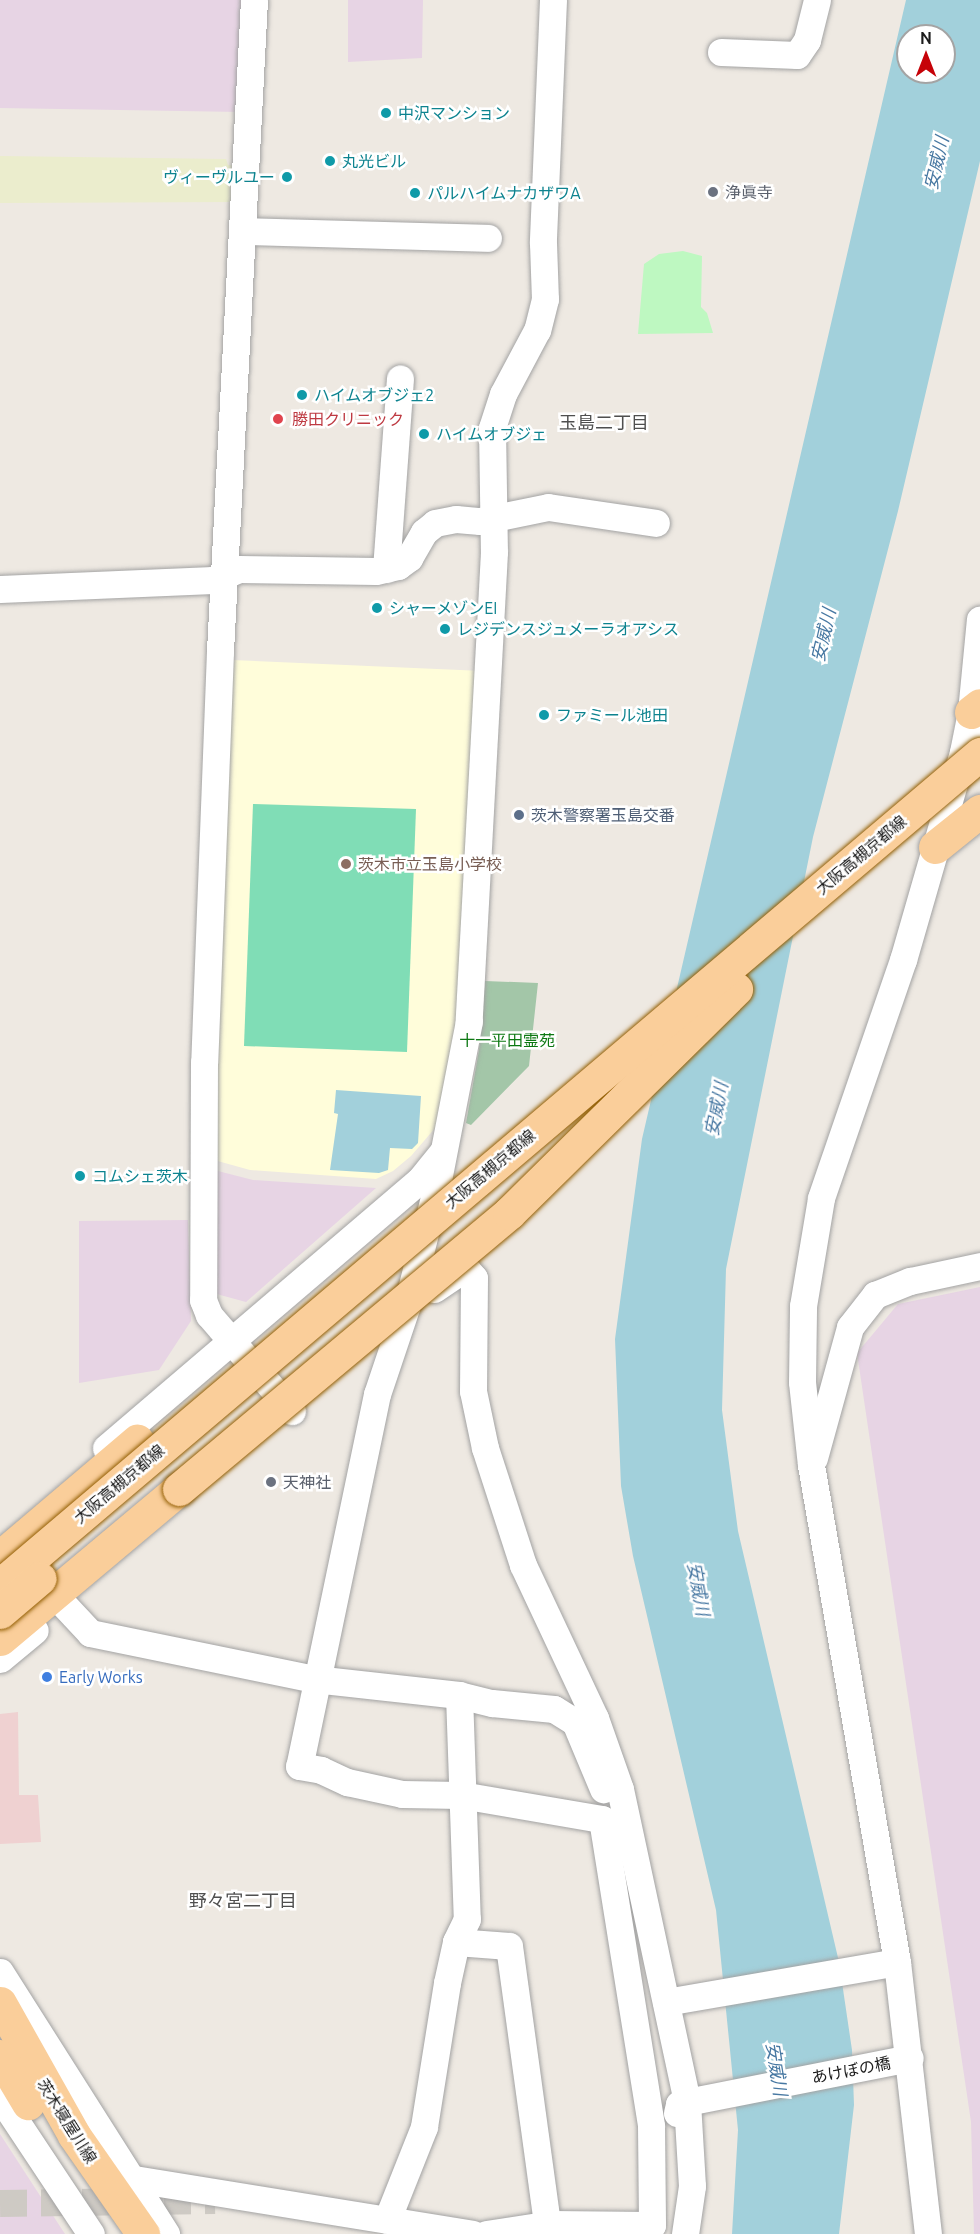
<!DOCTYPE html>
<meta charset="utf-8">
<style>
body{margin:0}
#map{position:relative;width:980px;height:2234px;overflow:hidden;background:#eee9e2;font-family:Ubuntu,"Noto Sans JP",sans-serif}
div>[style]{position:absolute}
.commercial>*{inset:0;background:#efd1d1}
.industrial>*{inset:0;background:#e7d4e4}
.education>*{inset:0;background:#fffdda}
.farmland>*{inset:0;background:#ebedcd}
.cemetery>*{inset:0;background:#a3c6a8}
.park>*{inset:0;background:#bef8c1}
.pitch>*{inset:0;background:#80ddb6}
.water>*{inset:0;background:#a2d0db}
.minor-tunnel>*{height:27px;margin-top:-13.5px;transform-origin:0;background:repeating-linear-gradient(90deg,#cecac4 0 27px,transparent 0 41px)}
.roads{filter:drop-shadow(0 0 2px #a3a3a3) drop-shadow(0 0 2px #a3a3a3)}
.minor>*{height:27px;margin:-13.5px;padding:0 13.5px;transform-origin:13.5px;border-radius:13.5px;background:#fff}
.major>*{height:33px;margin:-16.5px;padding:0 16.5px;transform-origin:16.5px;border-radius:16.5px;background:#face9a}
.bridges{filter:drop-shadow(0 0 2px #935e02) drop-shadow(0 0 2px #935e02)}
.major-bridge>*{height:33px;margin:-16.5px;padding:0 16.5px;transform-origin:16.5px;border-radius:16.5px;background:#face9a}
.dots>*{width:16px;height:16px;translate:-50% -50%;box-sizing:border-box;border:3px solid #fff;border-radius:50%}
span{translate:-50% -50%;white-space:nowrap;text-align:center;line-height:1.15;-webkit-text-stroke:5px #fff;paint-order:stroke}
.culture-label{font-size:16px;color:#0d838f}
.left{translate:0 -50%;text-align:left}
.right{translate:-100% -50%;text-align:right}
.worship-label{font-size:16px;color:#5b616d}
.health-label{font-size:16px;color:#be3a42}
.service-label{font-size:16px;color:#4e5e75}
.street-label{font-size:16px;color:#1c1c1c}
.education-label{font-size:16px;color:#785e54}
.park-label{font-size:16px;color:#0c7812}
.shop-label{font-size:16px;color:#366cbe}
.water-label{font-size:18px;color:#4778a2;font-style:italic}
.neighbourhood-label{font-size:18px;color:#4f4f4f}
.north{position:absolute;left:896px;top:24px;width:60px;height:60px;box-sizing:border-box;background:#fff;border:2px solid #a4a4a4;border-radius:50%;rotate:0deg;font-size:16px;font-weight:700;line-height:24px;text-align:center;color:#1c1c1c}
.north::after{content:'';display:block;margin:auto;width:21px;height:27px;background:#c60208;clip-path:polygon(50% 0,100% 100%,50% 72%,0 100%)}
</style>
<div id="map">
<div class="commercial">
<i style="clip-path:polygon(18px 1712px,19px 1795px,38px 1795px,41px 1842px,0 1844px,0 1714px)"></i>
</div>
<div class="industrial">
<i style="clip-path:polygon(0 0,243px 0,240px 112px,0 108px)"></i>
<i style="clip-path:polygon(348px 0,423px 0,422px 58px,348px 62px)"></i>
<i style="clip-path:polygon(214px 1170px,253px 1180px,376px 1188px,246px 1302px,213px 1293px)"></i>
<i style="clip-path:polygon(188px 1220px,191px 1321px,159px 1370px,79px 1383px,79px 1221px)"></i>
<i style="clip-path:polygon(980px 1287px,980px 2234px,974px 2234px,971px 2122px,857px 1353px,898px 1304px)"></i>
<i style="clip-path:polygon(0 2134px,65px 2234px,0 2234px)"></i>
</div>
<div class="education">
<i style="clip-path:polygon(232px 660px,483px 671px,462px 1019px,436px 1127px,411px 1156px,393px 1171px,376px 1179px,250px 1170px,214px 1160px,214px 1039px)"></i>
</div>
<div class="farmland">
<i style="clip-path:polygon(0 156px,226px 159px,228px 165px,238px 165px,236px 202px,0 203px)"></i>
</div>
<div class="cemetery">
<i style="clip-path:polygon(485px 981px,538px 983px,529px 1066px,471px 1125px,466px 1123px,479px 1050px)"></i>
</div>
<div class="park">
<i style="clip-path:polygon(683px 251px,702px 256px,701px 307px,707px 313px,713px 333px,638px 334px,644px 264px,659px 254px)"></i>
</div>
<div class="pitch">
<i style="clip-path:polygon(253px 804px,416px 809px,407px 1052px,244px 1046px)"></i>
</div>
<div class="water">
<i style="clip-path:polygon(evenodd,906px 0,980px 0,980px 161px,898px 511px,813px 837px,726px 1269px,722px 1410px,738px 1531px,839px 1962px,852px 2050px,854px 2105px,839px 2234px,732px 2234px,738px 2130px,716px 1910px,633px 1556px,621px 1486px,615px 1339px,642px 1139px,906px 0,908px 36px,944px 36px,944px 72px,908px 72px,908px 36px)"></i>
<i style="clip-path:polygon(336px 1090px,421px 1096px,418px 1143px,412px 1149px,390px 1148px,388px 1170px,379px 1173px,330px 1170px,338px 1114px,334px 1113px)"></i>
</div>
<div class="minor-tunnel">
<i style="left:0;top:2203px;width:215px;rotate:-0.8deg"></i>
</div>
<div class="roads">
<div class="minor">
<i style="left:254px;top:0;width:652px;rotate:92.99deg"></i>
<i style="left:220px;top:651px;width:411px;rotate:92.2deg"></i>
<i style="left:204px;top:1062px;width:238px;rotate:90.2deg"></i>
<i style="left:203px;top:1300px;width:16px;rotate:68deg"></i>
<i style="left:209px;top:1315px;width:127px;rotate:49.2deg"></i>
<i style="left:553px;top:0;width:243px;rotate:92.4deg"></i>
<i style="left:543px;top:243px;width:56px;rotate:88deg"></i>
<i style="left:545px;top:299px;width:32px;rotate:104deg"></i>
<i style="left:537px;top:330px;width:72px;rotate:118deg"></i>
<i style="left:503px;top:394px;width:36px;rotate:108deg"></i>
<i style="left:492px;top:428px;width:124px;rotate:89.1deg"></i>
<i style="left:494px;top:552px;width:470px;rotate:93.1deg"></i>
<i style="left:469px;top:1021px;width:163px;rotate:101deg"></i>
<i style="left:438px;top:1181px;width:128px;rotate:104deg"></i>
<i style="left:407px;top:1305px;width:94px;rotate:108.6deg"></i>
<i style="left:377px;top:1394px;width:380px;rotate:101.8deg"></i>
<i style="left:299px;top:1766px;width:22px;rotate:10deg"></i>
<i style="left:321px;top:1770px;width:29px;rotate:25deg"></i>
<i style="left:347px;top:1782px;width:56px;rotate:12.3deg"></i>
<i style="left:402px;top:1794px;width:59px;rotate:1deg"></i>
<i style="left:461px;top:1795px;width:143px;rotate:9.7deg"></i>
<i style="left:602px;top:1819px;width:311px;rotate:80.9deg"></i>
<i style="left:651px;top:2126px;width:99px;rotate:89.4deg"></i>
<i style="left:721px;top:52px;width:76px;rotate:2.3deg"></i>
<i style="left:797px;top:55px;width:18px;rotate:-56deg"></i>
<i style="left:807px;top:40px;width:41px;rotate:-76deg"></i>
<i style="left:244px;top:231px;width:244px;rotate:1.6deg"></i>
<i style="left:386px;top:569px;width:191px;rotate:-85.8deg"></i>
<i style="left:0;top:589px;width:213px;rotate:-2.4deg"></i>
<i style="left:213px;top:580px;width:28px;rotate:-23deg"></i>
<i style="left:239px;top:569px;width:137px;rotate:0.8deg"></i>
<i style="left:376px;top:571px;width:23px;rotate:-13deg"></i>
<i style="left:398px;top:566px;width:14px;rotate:-36deg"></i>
<i style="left:409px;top:558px;width:30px;rotate:-60deg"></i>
<i style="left:424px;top:532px;width:14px;rotate:-39deg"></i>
<i style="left:435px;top:523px;width:21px;rotate:-11deg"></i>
<i style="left:456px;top:519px;width:24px;rotate:5deg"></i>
<i style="left:480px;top:521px;width:69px;rotate:-11.6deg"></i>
<i style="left:548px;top:507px;width:109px;rotate:8.4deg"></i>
<i style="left:434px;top:1289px;width:29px;rotate:-34deg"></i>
<i style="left:458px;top:1273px;width:10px;rotate:-11deg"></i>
<i style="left:468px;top:1271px;width:9px;rotate:49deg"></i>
<i style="left:474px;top:1278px;width:113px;rotate:90.5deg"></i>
<i style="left:473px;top:1391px;width:58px;rotate:78.1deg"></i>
<i style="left:485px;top:1448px;width:123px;rotate:72deg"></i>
<i style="left:523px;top:1565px;width:169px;rotate:64.8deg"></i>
<i style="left:595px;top:1718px;width:75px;rotate:70.6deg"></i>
<i style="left:620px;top:1789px;width:320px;rotate:77.9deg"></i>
<i style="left:687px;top:2102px;width:84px;rotate:86.6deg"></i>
<i style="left:692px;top:2186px;width:49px;rotate:98.3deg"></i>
<i style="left:106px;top:1448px;width:411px;rotate:-40.5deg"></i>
<i style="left:419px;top:1181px;width:36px;rotate:-51deg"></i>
<i style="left:814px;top:1458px;width:136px;rotate:-74.6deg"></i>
<i style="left:850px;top:1327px;width:41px;rotate:-52deg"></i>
<i style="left:875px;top:1295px;width:38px;rotate:-22deg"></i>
<i style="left:910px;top:1281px;width:72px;rotate:-12.1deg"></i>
<i style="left:65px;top:1606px;width:37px;rotate:47deg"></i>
<i style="left:90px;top:1633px;width:229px;rotate:11.6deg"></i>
<i style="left:314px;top:1679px;width:146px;rotate:6.3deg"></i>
<i style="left:459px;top:1695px;width:224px;rotate:88deg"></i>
<i style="left:467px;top:1919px;width:25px;rotate:116deg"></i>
<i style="left:456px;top:1942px;width:42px;rotate:102.4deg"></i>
<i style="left:447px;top:1983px;width:146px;rotate:99.1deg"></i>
<i style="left:424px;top:2127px;width:100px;rotate:111.7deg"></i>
<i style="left:0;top:1659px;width:45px;rotate:-39.6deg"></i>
<i style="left:459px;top:1695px;width:34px;rotate:14deg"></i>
<i style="left:492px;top:1703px;width:62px;rotate:5.5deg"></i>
<i style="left:554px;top:1709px;width:25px;rotate:32deg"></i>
<i style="left:575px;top:1722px;width:73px;rotate:67.3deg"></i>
<i style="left:456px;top:1942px;width:53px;rotate:4.3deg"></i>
<i style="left:509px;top:1946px;width:282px;rotate:82.2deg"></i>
<i style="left:0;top:1972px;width:310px;rotate:57.6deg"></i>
<i style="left:666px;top:2002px;width:234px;rotate:-9.8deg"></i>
<i style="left:0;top:2097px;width:164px;rotate:56.4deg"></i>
<i style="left:677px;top:2113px;width:9px;rotate:-77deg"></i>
<i style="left:679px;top:2104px;width:8px;rotate:-14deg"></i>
<i style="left:687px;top:2102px;width:227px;rotate:-11.2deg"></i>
<i style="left:128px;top:2178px;width:349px;rotate:9.2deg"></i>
<i style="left:486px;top:2234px;width:66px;rotate:-8.7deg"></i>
<i style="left:551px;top:2224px;width:101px;rotate:0.6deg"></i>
<i style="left:928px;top:2234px;width:274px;rotate:-96.5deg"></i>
<i style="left:897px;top:1962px;width:504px;rotate:-99.82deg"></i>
<i style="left:811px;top:1465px;width:83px;rotate:-96.2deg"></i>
<i style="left:802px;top:1382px;width:76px;rotate:-89.2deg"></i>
<i style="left:803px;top:1306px;width:109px;rotate:-80.5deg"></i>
<i style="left:821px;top:1198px;width:252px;rotate:-71deg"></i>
<i style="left:903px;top:960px;width:216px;rotate:-73.9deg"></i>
<i style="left:963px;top:752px;width:41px;rotate:-78.7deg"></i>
<i style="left:971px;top:712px;width:93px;rotate:-84.5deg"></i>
</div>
<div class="major">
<i style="left:971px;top:712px;width:11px;rotate:-38deg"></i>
<i style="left:935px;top:847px;width:58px;rotate:-38.7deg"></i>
<i style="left:0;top:1557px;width:180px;rotate:-40.3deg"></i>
<i style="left:0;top:1639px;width:234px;rotate:-40deg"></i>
<i style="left:0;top:2003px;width:151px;rotate:60.7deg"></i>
<i style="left:74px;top:2135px;width:121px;rotate:55.1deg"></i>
<i style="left:0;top:2056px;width:55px;rotate:59.2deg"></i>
</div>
</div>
<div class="bridges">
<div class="major-bridge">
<i style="left:179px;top:1489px;width:430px;rotate:-39.9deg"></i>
<i style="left:509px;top:1213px;width:319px;rotate:-44.6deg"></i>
<i style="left:0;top:1585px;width:1285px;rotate:-40.3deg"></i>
<i style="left:0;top:1612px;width:52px;rotate:-40.4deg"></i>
</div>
</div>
<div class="dots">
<i style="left:386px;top:113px;background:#0f9aa8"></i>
<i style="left:330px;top:161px;background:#0f9aa8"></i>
<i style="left:287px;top:177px;background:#0f9aa8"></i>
<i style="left:713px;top:192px;background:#6b7280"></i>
<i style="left:415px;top:193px;background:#0f9aa8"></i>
<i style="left:302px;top:395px;background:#0f9aa8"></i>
<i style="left:278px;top:419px;background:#e0444e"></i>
<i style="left:424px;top:434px;background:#0f9aa8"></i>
<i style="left:377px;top:608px;background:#0f9aa8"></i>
<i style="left:445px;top:629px;background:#0f9aa8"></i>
<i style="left:544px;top:715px;background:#0f9aa8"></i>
<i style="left:519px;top:815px;background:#5c6f8a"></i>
<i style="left:346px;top:864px;background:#8d6e63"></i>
<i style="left:80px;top:1176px;background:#0f9aa8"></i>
<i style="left:271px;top:1482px;background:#6b7280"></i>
<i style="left:47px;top:1677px;background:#3f7fe0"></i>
</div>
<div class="culture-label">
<span class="left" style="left:398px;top:113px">中沢マンション</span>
<span class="left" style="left:342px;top:161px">丸光ビル</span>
<span class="right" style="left:275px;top:177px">ヴィーヴルユー</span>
<span class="left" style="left:427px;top:193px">パルハイムナカザワA</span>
<span class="left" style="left:314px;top:395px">ハイムオブジェ2</span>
<span class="left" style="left:436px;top:434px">ハイムオブジェ</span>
<span class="left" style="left:389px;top:608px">シャーメゾンEI</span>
<span class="left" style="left:457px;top:629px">レジデンスジュメーラオアシス</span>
<span class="left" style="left:556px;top:715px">ファミール池田</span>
<span class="left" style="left:92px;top:1176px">コムシェ茨木</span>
</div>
<div class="worship-label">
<span class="left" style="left:725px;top:192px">浄眞寺</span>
<span class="left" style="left:283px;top:1482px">天神社</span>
</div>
<div class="health-label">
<span class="left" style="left:292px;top:419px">勝田クリニック</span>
</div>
<div class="service-label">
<span class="left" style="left:531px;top:815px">茨木警察署玉島交番</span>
</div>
<div class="street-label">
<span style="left:861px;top:855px;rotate:-40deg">大阪高槻京都線</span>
<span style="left:490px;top:1169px;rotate:-40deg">大阪高槻京都線</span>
<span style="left:119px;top:1484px;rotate:-40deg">大阪高槻京都線</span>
<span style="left:851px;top:2070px;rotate:-11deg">あけぼの橋</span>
<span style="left:67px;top:2121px;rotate:58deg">茨木寝屋川線</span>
</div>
<div class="education-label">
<span class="left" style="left:358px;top:864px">茨木市立玉島小学校</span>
</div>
<div class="park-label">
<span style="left:507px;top:1040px">十一平田霊苑</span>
</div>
<div class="shop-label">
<span class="left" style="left:59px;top:1677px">Early Works</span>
</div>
<div class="water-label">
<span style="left:936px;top:163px;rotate:-77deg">安威川</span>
<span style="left:823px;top:635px;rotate:-77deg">安威川</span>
<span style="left:716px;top:1109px;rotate:-79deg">安威川</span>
<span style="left:699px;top:1589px;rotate:80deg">安威川</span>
<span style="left:777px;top:2069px;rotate:81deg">安威川</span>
</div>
<div class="neighbourhood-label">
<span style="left:604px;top:422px">玉島二丁目</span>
<span style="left:243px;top:1900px">野々宮二丁目</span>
</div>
<div class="north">N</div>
</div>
